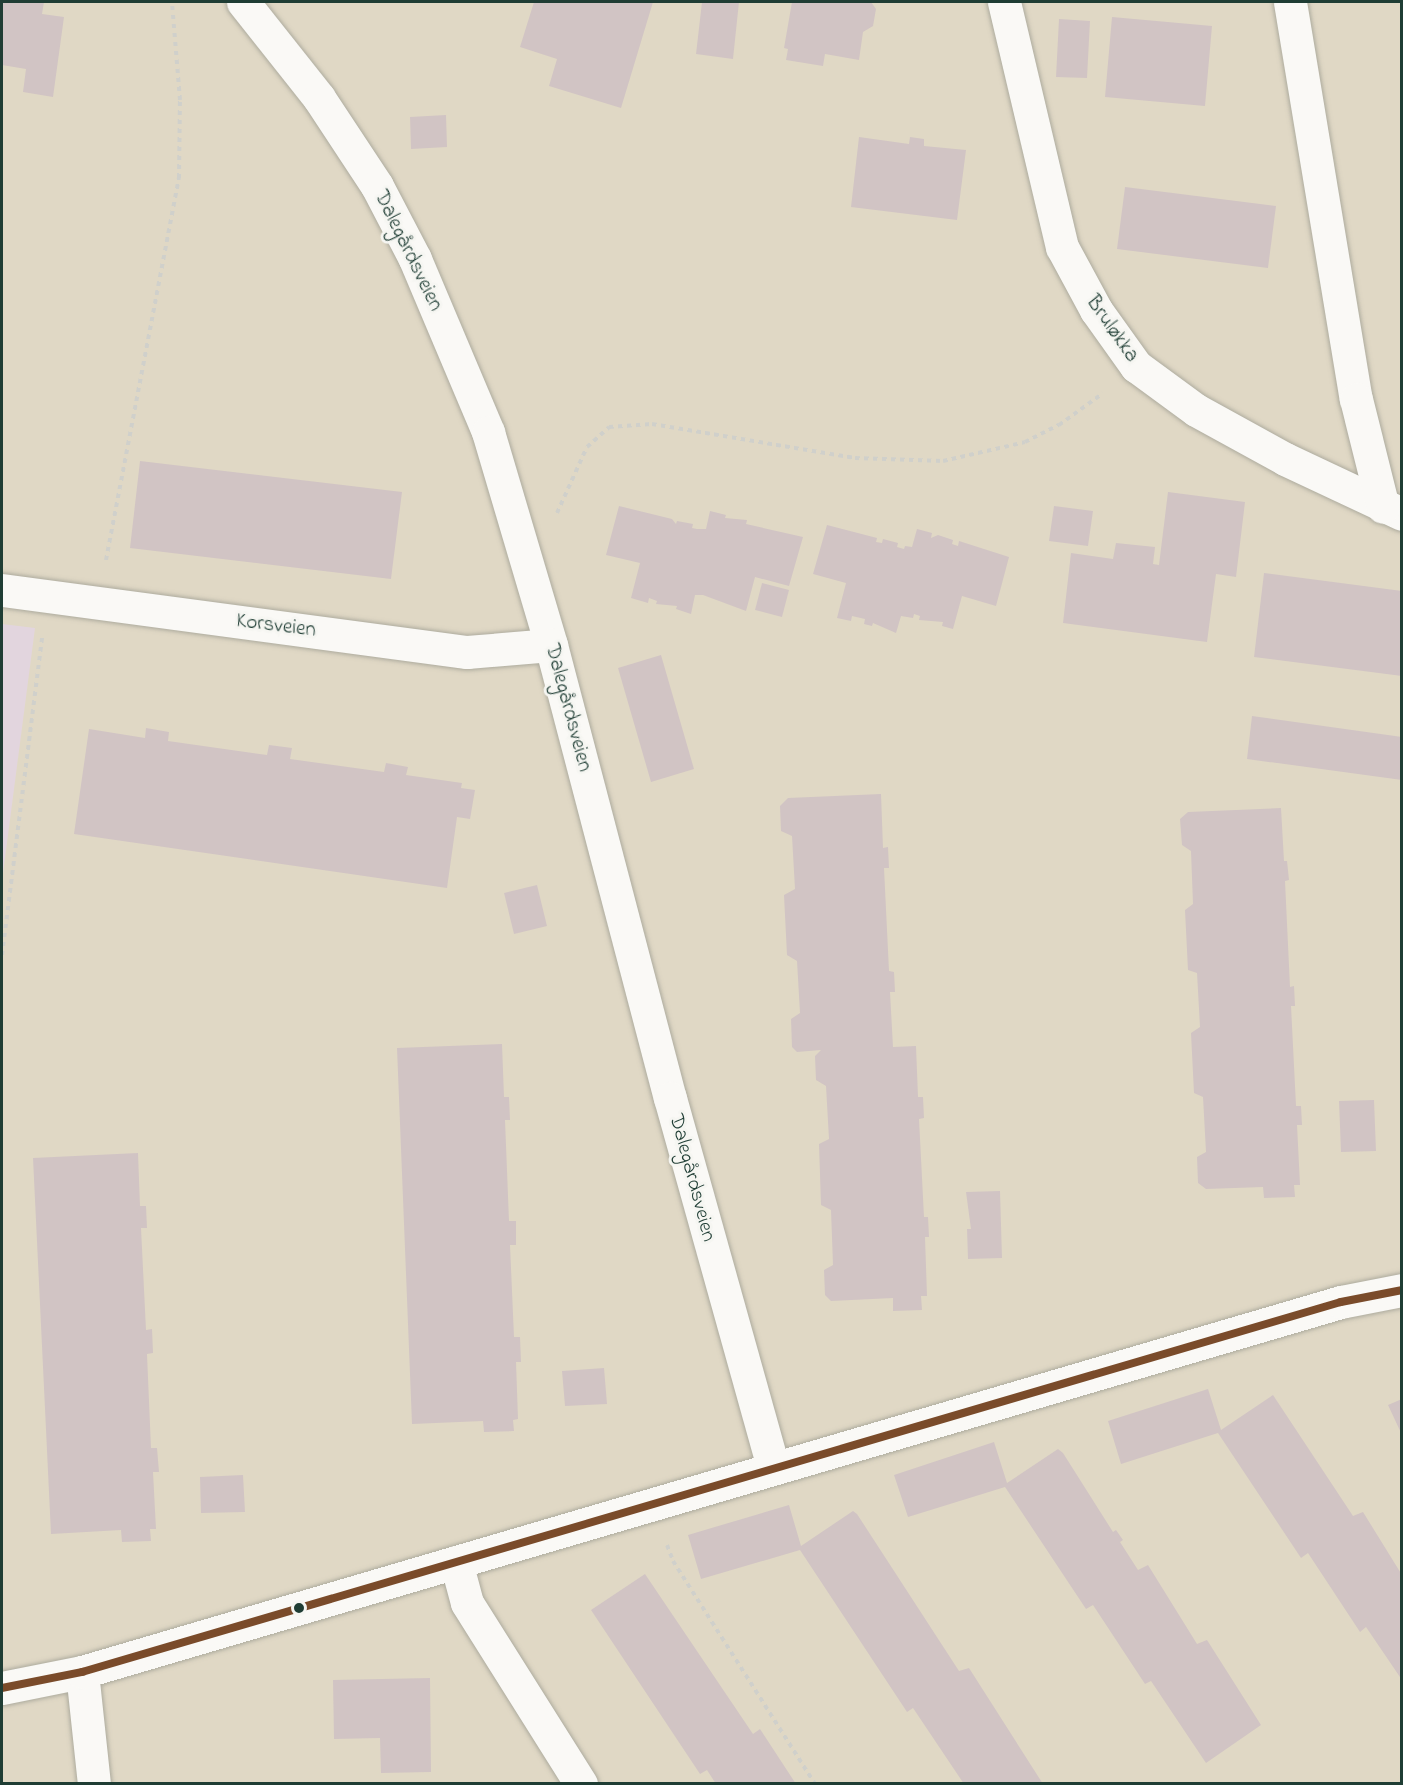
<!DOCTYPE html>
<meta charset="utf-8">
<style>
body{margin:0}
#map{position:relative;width:1403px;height:1785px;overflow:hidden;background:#e0d8c5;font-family:"Indie Flower",sans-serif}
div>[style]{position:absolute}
.built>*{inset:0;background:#e2d5de}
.building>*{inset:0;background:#d1c4c4}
.path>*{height:4px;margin-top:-2px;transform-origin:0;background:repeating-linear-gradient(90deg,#d0d0cb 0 4.5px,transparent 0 9px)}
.roads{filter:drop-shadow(0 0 2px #adab9e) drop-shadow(0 0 2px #adab9e)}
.minor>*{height:33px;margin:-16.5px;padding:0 16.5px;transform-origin:16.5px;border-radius:16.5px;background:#faf9f6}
.bus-1>*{height:8px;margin:-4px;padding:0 4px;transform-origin:4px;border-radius:4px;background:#7a4b2a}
.dots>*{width:16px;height:16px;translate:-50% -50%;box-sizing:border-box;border:3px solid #f6f6f2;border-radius:50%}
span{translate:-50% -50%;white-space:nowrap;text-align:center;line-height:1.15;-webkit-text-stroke:6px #f6f6f2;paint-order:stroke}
.street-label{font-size:21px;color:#1f3d34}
.frame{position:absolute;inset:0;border:3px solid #1f3d34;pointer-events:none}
</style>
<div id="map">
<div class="built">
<i style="clip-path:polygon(2px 624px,35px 628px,2px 881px)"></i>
</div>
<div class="building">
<i style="clip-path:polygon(2px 2px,44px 2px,42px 14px,64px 17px,53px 97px,23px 92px,26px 69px,2px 65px)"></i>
<i style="clip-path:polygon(534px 2px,653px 2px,621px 108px,549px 86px,557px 59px,520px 47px)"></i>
<i style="clip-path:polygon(702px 2px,739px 2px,733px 59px,696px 54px)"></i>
<i style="clip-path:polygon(792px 2px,871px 2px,876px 9px,873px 26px,863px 32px,859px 60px,825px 54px,823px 66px,786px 60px,788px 49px,784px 48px)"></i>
<i style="clip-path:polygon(1112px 17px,1212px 26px,1205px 106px,1105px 97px)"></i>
<i style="clip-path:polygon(1059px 19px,1090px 21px,1087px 78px,1056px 77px)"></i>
<i style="clip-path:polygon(446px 115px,447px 147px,411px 149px,410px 117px)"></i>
<i style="clip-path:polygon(859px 137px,909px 144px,910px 137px,924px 139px,924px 146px,966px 150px,957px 220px,851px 207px)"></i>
<i style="clip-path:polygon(1125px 187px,1276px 206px,1268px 268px,1117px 249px)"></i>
<i style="clip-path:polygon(140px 461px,402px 492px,391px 579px,130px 548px)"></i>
<i style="clip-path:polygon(1168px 492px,1245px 502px,1236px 577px,1216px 574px,1207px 642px,1063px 623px,1071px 553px,1113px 559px,1116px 543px,1155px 547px,1153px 564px,1159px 565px)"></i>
<i style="clip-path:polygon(619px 506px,672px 519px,676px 524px,677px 521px,693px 524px,692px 528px,697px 529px,706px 529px,710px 511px,726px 515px,725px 518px,747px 520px,746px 524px,803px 537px,789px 586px,755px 577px,746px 611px,703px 595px,695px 595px,691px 614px,676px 609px,677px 606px,656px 604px,657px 601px,649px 598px,648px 603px,631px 598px,640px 563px,606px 555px)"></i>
<i style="clip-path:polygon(1054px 506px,1093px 511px,1088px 546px,1049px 541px)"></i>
<i style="clip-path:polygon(827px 525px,877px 538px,876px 542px,882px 543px,883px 539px,898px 543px,897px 547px,904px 549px,905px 546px,912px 547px,917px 529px,932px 533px,931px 538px,938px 535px,953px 540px,952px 544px,958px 546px,959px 541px,1009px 557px,996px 606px,962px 596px,953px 629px,942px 626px,943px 622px,919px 620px,920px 616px,914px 614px,913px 618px,901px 616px,896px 633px,873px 623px,872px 626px,864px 624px,865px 619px,852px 616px,851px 621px,837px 618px,846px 583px,813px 574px)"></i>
<i style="clip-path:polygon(1264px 573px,1402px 591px,1402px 676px,1254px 657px)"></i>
<i style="clip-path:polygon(762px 583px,789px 590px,782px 617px,755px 610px)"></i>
<i style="clip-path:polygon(661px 655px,694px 769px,651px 782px,618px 668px)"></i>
<i style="clip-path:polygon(1252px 716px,1402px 737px,1402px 780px,1247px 759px)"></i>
<i style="clip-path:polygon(146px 728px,169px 732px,168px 741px,267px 755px,269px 745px,292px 748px,290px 759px,384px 772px,386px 763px,408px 767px,406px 775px,462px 783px,461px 788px,475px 790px,470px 819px,457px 817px,447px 888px,74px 834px,89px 729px,145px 738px)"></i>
<i style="clip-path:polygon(881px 794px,883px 848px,888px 847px,889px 868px,884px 868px,889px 971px,894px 972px,895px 992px,890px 992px,893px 1047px,916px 1046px,918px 1097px,923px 1097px,924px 1118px,919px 1119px,924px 1217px,928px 1217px,929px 1237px,925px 1237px,927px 1296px,921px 1296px,922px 1310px,893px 1311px,893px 1298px,831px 1301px,825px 1295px,824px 1270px,833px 1265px,831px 1210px,821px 1205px,819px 1144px,829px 1139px,826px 1086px,816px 1080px,815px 1056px,821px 1050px,797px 1052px,792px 1047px,791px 1019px,800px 1013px,797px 961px,787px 955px,784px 895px,795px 889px,792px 836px,781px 831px,780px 806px,788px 798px)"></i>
<i style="clip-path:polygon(1281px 808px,1284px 861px,1287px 861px,1289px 880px,1285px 881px,1290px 987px,1294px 986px,1295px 1006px,1291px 1006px,1296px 1106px,1301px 1106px,1302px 1125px,1297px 1125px,1300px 1185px,1294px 1185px,1295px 1197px,1264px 1198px,1263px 1187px,1206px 1189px,1198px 1183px,1197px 1157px,1206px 1152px,1203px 1097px,1194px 1093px,1191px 1033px,1200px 1027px,1197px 973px,1188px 970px,1185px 910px,1193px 904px,1191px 851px,1182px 845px,1180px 819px,1188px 812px)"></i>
<i style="clip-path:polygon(537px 885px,547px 926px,514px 934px,504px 893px)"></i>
<i style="clip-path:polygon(502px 1044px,504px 1097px,509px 1097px,510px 1120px,505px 1120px,509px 1221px,516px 1221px,516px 1245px,510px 1245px,514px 1337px,520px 1337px,521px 1362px,516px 1362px,518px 1419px,513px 1420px,514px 1431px,484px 1432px,483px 1421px,412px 1424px,397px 1048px)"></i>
<i style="clip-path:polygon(1374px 1100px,1376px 1151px,1341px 1152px,1339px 1101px)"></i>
<i style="clip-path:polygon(138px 1153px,140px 1206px,146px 1206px,147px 1228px,141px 1228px,146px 1330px,152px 1329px,153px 1353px,147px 1354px,151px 1448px,157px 1448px,159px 1472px,153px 1472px,156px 1529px,150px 1529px,151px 1541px,122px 1542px,121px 1530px,51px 1534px,33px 1158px)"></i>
<i style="clip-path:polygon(1000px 1191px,1002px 1258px,968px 1259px,967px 1229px,971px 1229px,966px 1192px)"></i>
<i style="clip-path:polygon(604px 1368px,607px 1404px,565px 1406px,562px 1371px)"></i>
<i style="clip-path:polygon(1208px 1389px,1221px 1430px,1273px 1395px,1353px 1516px,1363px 1512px,1402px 1575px,1402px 1680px,1366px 1627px,1360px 1632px,1308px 1553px,1301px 1558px,1218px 1433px,1121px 1464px,1108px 1421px)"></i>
<i style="clip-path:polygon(1402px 1399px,1402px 1435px,1388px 1405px)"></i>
<i style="clip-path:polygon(994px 1442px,1007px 1483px,1058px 1449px,1063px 1453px,1113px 1532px,1116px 1530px,1123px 1540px,1120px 1542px,1138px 1570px,1148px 1565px,1197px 1644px,1207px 1640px,1261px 1725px,1206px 1763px,1151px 1681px,1145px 1684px,1093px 1605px,1086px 1609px,1005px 1487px,908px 1517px,894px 1475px)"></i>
<i style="clip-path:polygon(243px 1475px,245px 1512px,201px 1513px,200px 1477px)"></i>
<i style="clip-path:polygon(789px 1505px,801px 1546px,853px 1511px,857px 1514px,959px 1671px,969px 1668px,1043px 1784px,964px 1784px,913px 1708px,907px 1712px,800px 1550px,701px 1579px,688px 1535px)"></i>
<i style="clip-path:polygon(645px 1574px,753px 1734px,760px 1729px,796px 1784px,716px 1784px,707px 1770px,700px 1774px,591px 1610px)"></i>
<i style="clip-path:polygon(430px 1678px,431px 1772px,381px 1773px,380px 1738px,334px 1739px,333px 1680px)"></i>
</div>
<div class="path">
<i style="left:557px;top:513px;width:72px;rotate:-65.6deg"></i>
<i style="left:587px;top:447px;width:30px;rotate:-42deg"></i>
<i style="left:609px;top:427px;width:43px;rotate:-4deg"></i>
<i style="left:652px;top:424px;width:206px;rotate:9.5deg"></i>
<i style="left:855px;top:458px;width:88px;rotate:2deg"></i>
<i style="left:943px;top:461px;width:84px;rotate:-13deg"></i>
<i style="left:1025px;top:442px;width:38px;rotate:-27deg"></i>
<i style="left:1059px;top:425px;width:54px;rotate:-36deg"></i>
<i style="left:106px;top:560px;width:389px;rotate:-79.2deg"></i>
<i style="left:179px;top:178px;width:78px;rotate:-89.3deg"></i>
<i style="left:180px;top:100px;width:98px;rotate:-94.7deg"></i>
<i style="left:2px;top:955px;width:320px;rotate:-82.8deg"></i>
<i style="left:667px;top:1545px;width:17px;rotate:69deg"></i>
<i style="left:673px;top:1561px;width:264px;rotate:57.5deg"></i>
</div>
<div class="roads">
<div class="minor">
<i style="left:243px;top:2px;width:122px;rotate:51.6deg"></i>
<i style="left:319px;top:98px;width:105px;rotate:56.6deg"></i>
<i style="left:377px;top:186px;width:82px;rotate:62.5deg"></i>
<i style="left:415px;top:259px;width:188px;rotate:67.1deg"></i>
<i style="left:488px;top:432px;width:222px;rotate:73.5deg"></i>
<i style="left:551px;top:645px;width:468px;rotate:75.3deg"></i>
<i style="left:670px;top:1098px;width:383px;rotate:74.4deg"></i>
<i style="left:1004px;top:2px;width:252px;rotate:76.7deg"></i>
<i style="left:1062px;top:247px;width:72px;rotate:61.6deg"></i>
<i style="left:1096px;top:310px;width:69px;rotate:54.5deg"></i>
<i style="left:1136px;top:366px;width:74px;rotate:36.3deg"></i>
<i style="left:1196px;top:410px;width:102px;rotate:28.8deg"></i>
<i style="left:1285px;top:459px;width:129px;rotate:25.2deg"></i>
<i style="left:1290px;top:2px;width:402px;rotate:80.6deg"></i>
<i style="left:1356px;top:399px;width:111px;rotate:76deg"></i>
<i style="left:2px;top:590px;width:469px;rotate:7.6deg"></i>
<i style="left:467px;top:652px;width:84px;rotate:-4.8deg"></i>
<i style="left:456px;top:1562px;width:42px;rotate:75deg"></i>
<i style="left:467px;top:1603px;width:214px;rotate:57.8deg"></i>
<i style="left:82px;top:1672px;width:113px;rotate:83.9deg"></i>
<i style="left:2px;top:1688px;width:82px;rotate:-11.3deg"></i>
<i style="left:82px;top:1672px;width:1312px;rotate:-16.38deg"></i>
<i style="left:1341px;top:1302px;width:62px;rotate:-11.1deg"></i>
</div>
</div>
<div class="bus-1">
<i style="left:2px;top:1688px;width:82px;rotate:-11.3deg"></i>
<i style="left:82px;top:1672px;width:1312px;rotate:-16.38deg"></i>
<i style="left:1341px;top:1302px;width:62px;rotate:-11.1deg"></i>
</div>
<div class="dots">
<i style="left:299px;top:1608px;background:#1f3d34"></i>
</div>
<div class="street-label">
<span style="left:408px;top:251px;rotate:64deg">Dalegårdsveien</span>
<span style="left:1112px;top:329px;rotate:55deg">Bruløkka</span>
<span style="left:276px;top:626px;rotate:7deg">Korsveien</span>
<span style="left:568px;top:708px;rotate:75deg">Dalegårdsveien</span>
<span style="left:692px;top:1178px;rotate:75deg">Dalegårdsveien</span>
</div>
<div class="frame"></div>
</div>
